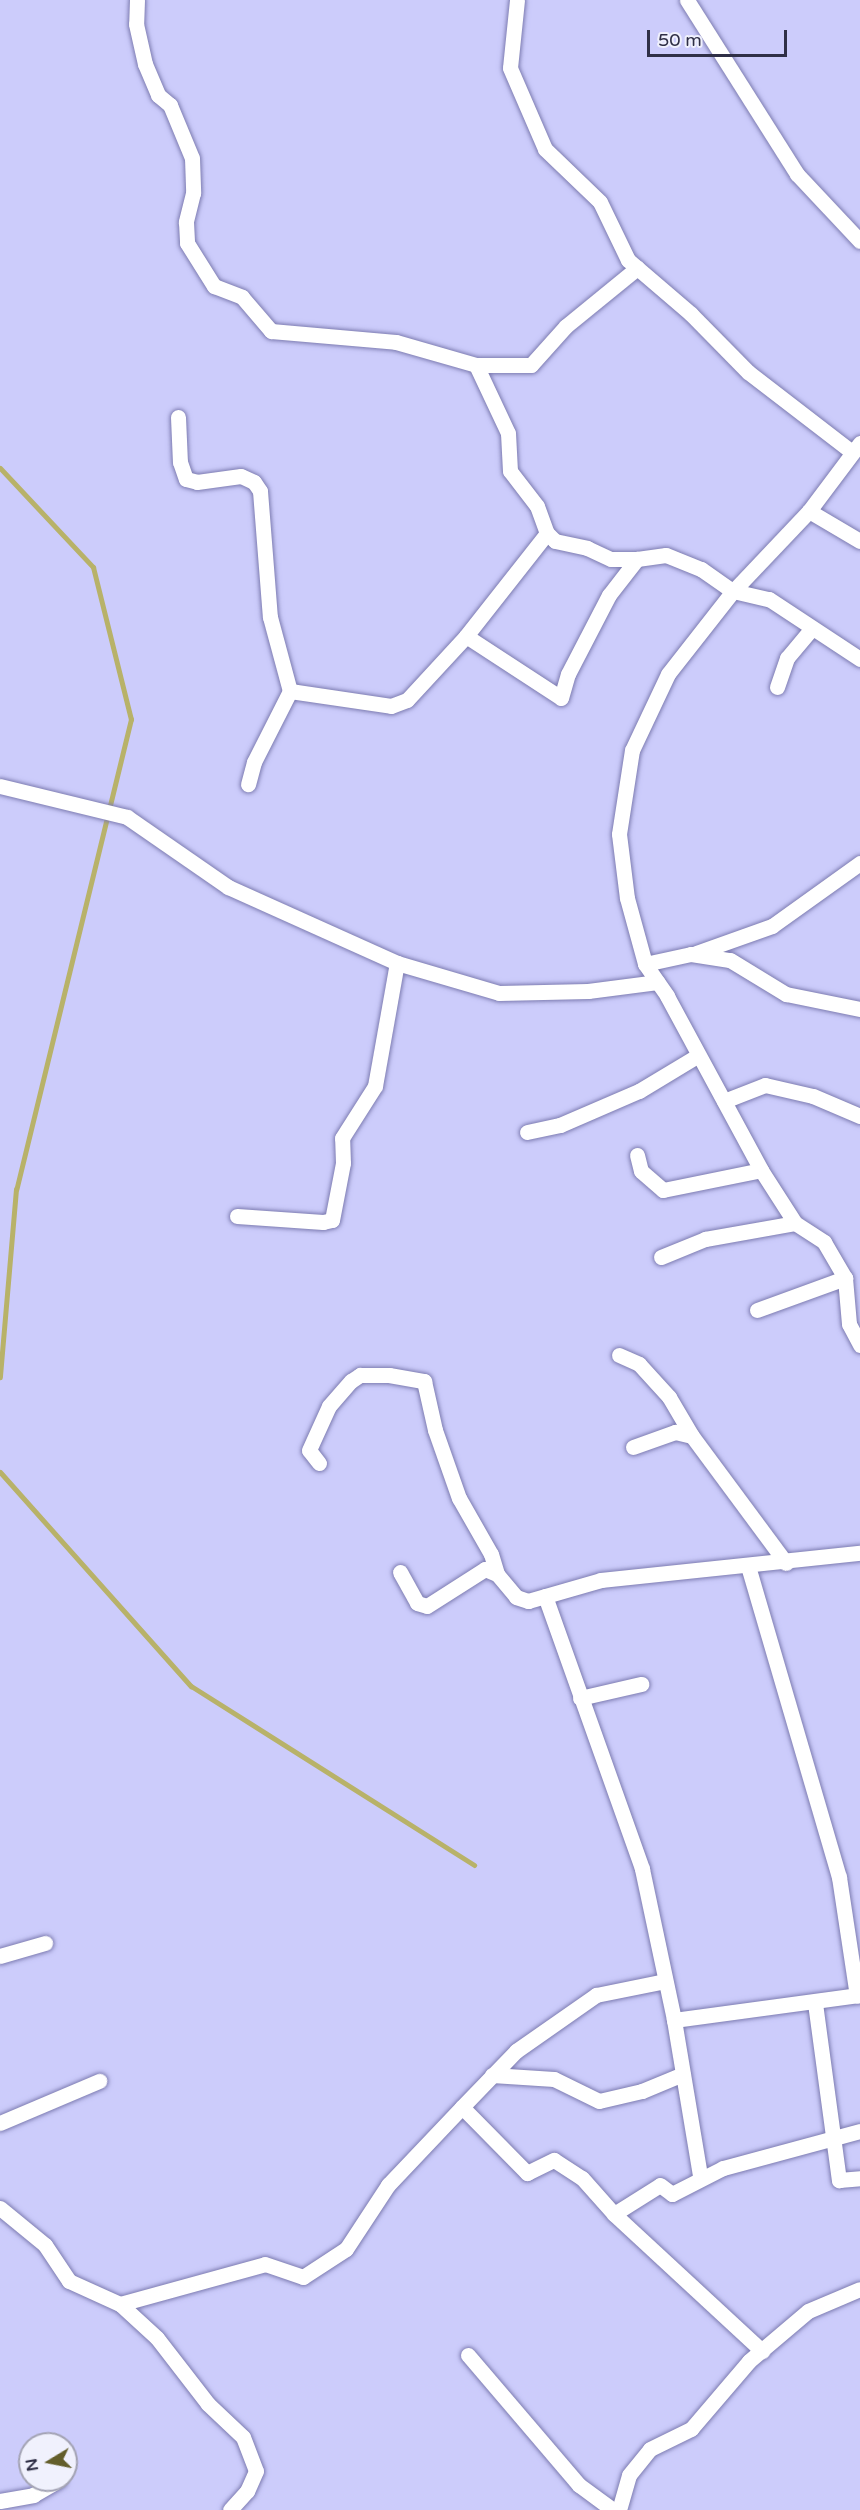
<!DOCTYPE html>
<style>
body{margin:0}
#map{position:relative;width:860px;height:2510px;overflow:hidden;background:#ccccfb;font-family:"Varela Round",sans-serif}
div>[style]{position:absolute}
.stream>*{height:5px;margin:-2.5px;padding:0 2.5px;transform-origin:2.5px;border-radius:2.5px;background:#b8b269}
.roads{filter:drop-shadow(0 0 2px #7d7cb1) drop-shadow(0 0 2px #7d7cb1)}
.minor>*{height:15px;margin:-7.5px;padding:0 7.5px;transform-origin:7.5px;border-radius:7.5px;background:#fff}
span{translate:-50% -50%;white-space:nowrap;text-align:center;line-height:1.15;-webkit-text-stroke:6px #f0f1fd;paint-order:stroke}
.north{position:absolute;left:18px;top:2432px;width:60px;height:60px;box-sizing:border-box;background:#f0f1fd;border:2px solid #a3a3b4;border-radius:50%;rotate:260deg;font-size:16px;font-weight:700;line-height:24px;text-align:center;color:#2f2f46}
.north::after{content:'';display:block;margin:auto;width:21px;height:27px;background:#635e2b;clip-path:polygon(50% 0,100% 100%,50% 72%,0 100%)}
.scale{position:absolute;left:647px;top:30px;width:140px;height:27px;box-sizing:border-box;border:3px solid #2f2f46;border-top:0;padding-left:8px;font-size:18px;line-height:21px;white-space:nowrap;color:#2f2f46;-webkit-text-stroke:4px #f0f1fd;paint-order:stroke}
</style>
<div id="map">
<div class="stream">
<i style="left:0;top:468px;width:136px;rotate:46.8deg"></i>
<i style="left:93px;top:567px;width:157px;rotate:76deg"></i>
<i style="left:131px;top:719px;width:484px;rotate:103.7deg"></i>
<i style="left:16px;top:1189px;width:189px;rotate:94.9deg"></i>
<i style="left:0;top:1472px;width:287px;rotate:48.3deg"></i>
<i style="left:191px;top:1686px;width:335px;rotate:32.3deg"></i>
</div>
<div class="roads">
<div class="minor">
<i style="left:137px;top:0;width:24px;rotate:92deg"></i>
<i style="left:136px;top:24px;width:41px;rotate:77.3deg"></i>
<i style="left:145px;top:64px;width:34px;rotate:67deg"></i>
<i style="left:158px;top:95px;width:16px;rotate:40deg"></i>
<i style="left:170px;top:105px;width:57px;rotate:67.5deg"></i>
<i style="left:192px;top:158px;width:35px;rotate:88deg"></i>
<i style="left:193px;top:193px;width:30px;rotate:104deg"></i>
<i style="left:186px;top:222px;width:21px;rotate:87deg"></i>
<i style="left:187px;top:243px;width:51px;rotate:57.9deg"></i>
<i style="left:214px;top:286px;width:30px;rotate:21deg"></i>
<i style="left:242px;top:297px;width:45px;rotate:49.5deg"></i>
<i style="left:271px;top:331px;width:125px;rotate:5deg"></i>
<i style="left:396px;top:342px;width:83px;rotate:16deg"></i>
<i style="left:476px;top:365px;width:55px"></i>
<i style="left:531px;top:365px;width:52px;rotate:-48.1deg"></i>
<i style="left:566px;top:326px;width:92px;rotate:-39.2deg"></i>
<i style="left:517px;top:0;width:68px;rotate:95.9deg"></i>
<i style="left:510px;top:68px;width:88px;rotate:66.6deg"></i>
<i style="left:545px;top:149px;width:76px;rotate:43.9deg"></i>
<i style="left:600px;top:202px;width:64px;rotate:64.2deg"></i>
<i style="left:628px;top:260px;width:83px;rotate:40.6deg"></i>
<i style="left:691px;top:314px;width:81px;rotate:45.5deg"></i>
<i style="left:748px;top:372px;width:131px;rotate:37.6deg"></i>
<i style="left:687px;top:0;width:206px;rotate:57.7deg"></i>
<i style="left:797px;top:174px;width:92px;rotate:46.8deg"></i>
<i style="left:476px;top:365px;width:75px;rotate:64.8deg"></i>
<i style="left:508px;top:433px;width:38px;rotate:87deg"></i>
<i style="left:510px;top:471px;width:44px;rotate:52.4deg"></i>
<i style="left:537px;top:506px;width:29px;rotate:70deg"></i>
<i style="left:547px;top:533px;width:11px;rotate:45deg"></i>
<i style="left:555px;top:541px;width:33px;rotate:12deg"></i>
<i style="left:587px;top:548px;width:26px;rotate:25deg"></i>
<i style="left:611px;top:559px;width:26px"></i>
<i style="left:178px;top:417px;width:45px;rotate:87.5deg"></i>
<i style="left:180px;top:462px;width:18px;rotate:71deg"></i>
<i style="left:186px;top:479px;width:11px;rotate:15deg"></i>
<i style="left:197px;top:482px;width:44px;rotate:-7.8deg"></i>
<i style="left:241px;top:476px;width:14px;rotate:25deg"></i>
<i style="left:254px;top:482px;width:11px;rotate:56deg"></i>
<i style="left:260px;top:491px;width:126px;rotate:85.5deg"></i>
<i style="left:270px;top:617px;width:77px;rotate:74.9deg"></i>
<i style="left:290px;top:691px;width:80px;rotate:116.9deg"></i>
<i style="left:254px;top:762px;width:23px;rotate:105deg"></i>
<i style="left:860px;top:443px;width:85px;rotate:126.9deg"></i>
<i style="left:809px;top:511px;width:110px;rotate:133.5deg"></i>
<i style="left:733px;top:591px;width:105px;rotate:128.1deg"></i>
<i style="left:668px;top:674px;width:84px;rotate:115.3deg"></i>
<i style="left:632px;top:750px;width:85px;rotate:98.8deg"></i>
<i style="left:619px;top:834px;width:64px;rotate:82.9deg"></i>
<i style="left:627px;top:898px;width:68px;rotate:74.7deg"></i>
<i style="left:645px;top:964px;width:39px;rotate:55deg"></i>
<i style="left:667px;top:996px;width:198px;rotate:61.6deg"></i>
<i style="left:761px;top:1170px;width:63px;rotate:57.3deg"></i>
<i style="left:795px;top:1223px;width:35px;rotate:33deg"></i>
<i style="left:824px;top:1242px;width:42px;rotate:59.7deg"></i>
<i style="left:845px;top:1278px;width:46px;rotate:85deg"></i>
<i style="left:849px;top:1324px;width:24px;rotate:62deg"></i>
<i style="left:809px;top:511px;width:59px;rotate:30.5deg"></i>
<i style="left:466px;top:636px;width:131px;rotate:-51.8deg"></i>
<i style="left:777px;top:687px;width:31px;rotate:-71deg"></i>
<i style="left:787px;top:658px;width:39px;rotate:-50deg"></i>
<i style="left:290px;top:691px;width:102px;rotate:8.4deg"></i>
<i style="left:391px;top:706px;width:17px;rotate:-21deg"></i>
<i style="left:407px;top:700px;width:87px;rotate:-47.3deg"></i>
<i style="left:466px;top:636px;width:113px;rotate:33.1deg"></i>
<i style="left:561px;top:698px;width:25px;rotate:-74deg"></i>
<i style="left:568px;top:674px;width:89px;rotate:-62.6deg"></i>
<i style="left:609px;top:595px;width:46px;rotate:-52.1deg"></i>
<i style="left:637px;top:559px;width:29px;rotate:-8deg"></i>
<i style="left:666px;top:555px;width:38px;rotate:22deg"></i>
<i style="left:701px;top:569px;width:39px;rotate:35deg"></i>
<i style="left:733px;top:591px;width:37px;rotate:13deg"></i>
<i style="left:769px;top:599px;width:109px;rotate:33.4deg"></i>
<i style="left:0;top:786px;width:131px;rotate:13.7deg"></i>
<i style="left:127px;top:817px;width:123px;rotate:34.7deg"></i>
<i style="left:228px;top:887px;width:185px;rotate:24.2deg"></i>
<i style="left:397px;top:963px;width:106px;rotate:16.4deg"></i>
<i style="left:499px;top:993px;width:89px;rotate:-1.3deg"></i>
<i style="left:588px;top:991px;width:70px;rotate:-7.4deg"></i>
<i style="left:696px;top:953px;width:81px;rotate:-19.6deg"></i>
<i style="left:772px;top:926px;width:108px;rotate:-35.6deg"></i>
<i style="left:645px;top:964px;width:47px;rotate:-12.3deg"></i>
<i style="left:691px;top:954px;width:39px;rotate:9deg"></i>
<i style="left:730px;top:960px;width:66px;rotate:31.3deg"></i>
<i style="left:786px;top:994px;width:76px;rotate:11.5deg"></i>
<i style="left:724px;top:1101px;width:44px;rotate:-21.3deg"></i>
<i style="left:765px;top:1085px;width:49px;rotate:12.9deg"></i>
<i style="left:813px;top:1096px;width:51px;rotate:23.1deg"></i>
<i style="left:527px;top:1132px;width:34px;rotate:-12deg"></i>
<i style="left:560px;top:1125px;width:86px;rotate:-23.3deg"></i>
<i style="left:639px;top:1091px;width:68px;rotate:-31.1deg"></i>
<i style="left:637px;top:1155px;width:16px;rotate:76deg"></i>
<i style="left:641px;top:1171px;width:29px;rotate:41deg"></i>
<i style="left:663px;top:1190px;width:100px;rotate:-11.5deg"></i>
<i style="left:237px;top:1216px;width:86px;rotate:4deg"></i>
<i style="left:323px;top:1222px;width:9px;rotate:-13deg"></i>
<i style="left:332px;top:1220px;width:58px;rotate:-79.1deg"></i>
<i style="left:343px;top:1163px;width:25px;rotate:-92deg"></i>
<i style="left:342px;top:1138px;width:62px;rotate:-57.6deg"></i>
<i style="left:375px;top:1086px;width:125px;rotate:-79.9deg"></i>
<i style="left:661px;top:1257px;width:48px;rotate:-22.2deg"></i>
<i style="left:705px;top:1239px;width:91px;rotate:-10.1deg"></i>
<i style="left:757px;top:1310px;width:94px;rotate:-20deg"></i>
<i style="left:619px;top:1355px;width:22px;rotate:24deg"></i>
<i style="left:639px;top:1364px;width:45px;rotate:47.7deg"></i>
<i style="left:669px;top:1397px;width:45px;rotate:59.5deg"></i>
<i style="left:633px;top:1447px;width:45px;rotate:-19.7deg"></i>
<i style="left:675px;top:1432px;width:17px;rotate:13deg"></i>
<i style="left:692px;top:1436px;width:158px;rotate:53.5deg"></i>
<i style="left:319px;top:1463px;width:16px;rotate:-128deg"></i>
<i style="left:309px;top:1450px;width:48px;rotate:-65.6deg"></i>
<i style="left:329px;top:1406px;width:33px;rotate:-49deg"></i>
<i style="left:351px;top:1381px;width:11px;rotate:-34deg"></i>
<i style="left:360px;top:1375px;width:29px"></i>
<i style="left:389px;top:1375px;width:36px;rotate:10deg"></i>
<i style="left:424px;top:1381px;width:50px;rotate:77.3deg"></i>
<i style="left:435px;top:1430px;width:72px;rotate:70.6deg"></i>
<i style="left:459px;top:1498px;width:64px;rotate:60.3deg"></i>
<i style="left:491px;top:1554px;width:21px;rotate:73deg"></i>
<i style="left:748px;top:1566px;width:324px;rotate:73.7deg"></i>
<i style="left:839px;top:1877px;width:120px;rotate:81.4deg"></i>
<i style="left:400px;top:1572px;width:35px;rotate:61deg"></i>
<i style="left:417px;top:1603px;width:10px;rotate:17deg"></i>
<i style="left:427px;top:1606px;width:69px;rotate:-32.5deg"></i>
<i style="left:485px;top:1569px;width:13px;rotate:23deg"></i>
<i style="left:497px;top:1574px;width:30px;rotate:50deg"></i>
<i style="left:516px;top:1597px;width:13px;rotate:18deg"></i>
<i style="left:528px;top:1601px;width:76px;rotate:-16deg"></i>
<i style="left:601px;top:1580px;width:260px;rotate:-6deg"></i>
<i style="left:545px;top:1596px;width:290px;rotate:70.4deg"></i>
<i style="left:642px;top:1869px;width:154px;rotate:78deg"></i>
<i style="left:674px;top:2020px;width:188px;rotate:-7.7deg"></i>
<i style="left:580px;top:1698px;width:63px;rotate:-12.9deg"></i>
<i style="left:0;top:1956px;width:47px;rotate:-16.1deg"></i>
<i style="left:815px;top:2003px;width:179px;rotate:82.3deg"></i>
<i style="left:839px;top:2180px;width:21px;rotate:-5deg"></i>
<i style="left:674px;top:2020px;width:158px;rotate:80.5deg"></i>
<i style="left:492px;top:2075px;width:62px;rotate:3.7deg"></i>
<i style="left:554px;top:2079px;width:50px;rotate:26.1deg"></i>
<i style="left:599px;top:2101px;width:44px;rotate:-13.1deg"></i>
<i style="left:642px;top:2091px;width:44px;rotate:-22.5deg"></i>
<i style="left:462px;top:2107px;width:78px;rotate:-46deg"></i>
<i style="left:516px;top:2051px;width:98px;rotate:-35deg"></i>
<i style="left:596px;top:1995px;width:70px;rotate:-11.5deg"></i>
<i style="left:0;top:2123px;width:108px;rotate:-23deg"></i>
<i style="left:0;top:2208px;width:58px;rotate:39.4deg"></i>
<i style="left:45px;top:2245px;width:43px;rotate:56.3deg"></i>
<i style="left:69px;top:2281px;width:56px;rotate:24.3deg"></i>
<i style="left:120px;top:2304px;width:50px;rotate:42.6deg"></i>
<i style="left:157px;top:2338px;width:83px;rotate:52.3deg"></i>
<i style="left:208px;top:2404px;width:48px;rotate:43.3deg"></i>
<i style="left:243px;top:2437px;width:36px;rotate:69deg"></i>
<i style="left:256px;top:2471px;width:22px;rotate:114deg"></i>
<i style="left:247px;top:2491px;width:25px;rotate:132deg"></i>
<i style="left:614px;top:2214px;width:202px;rotate:42.8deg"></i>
<i style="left:120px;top:2304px;width:150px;rotate:-15.4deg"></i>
<i style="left:265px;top:2264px;width:40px;rotate:18.9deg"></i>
<i style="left:303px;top:2277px;width:51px;rotate:-33.1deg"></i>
<i style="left:346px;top:2249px;width:77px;rotate:-56.7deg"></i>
<i style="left:388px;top:2185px;width:108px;rotate:-46.5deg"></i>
<i style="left:462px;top:2107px;width:93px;rotate:45.4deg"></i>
<i style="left:527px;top:2173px;width:30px;rotate:-26deg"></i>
<i style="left:554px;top:2160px;width:33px;rotate:33deg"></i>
<i style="left:582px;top:2178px;width:48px;rotate:48.4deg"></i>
<i style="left:614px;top:2214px;width:54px;rotate:-32.2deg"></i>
<i style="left:660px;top:2185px;width:15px;rotate:37deg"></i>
<i style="left:672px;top:2194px;width:57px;rotate:-27deg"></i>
<i style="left:723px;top:2168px;width:142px;rotate:-15.1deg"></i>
<i style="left:468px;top:2355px;width:171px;rotate:49.5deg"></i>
<i style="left:579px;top:2485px;width:42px;rotate:36.3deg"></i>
<i style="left:0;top:2501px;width:34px;rotate:-10deg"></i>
<i style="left:33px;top:2495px;width:30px;rotate:-30deg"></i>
<i style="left:619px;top:2510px;width:36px;rotate:-74deg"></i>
<i style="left:629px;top:2475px;width:33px;rotate:-51deg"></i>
<i style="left:650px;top:2449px;width:46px;rotate:-26deg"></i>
<i style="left:691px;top:2429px;width:89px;rotate:-49.5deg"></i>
<i style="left:749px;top:2361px;width:77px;rotate:-40.3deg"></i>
<i style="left:808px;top:2311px;width:56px;rotate:-22.9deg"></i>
</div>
</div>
<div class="north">N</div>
<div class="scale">50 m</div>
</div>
